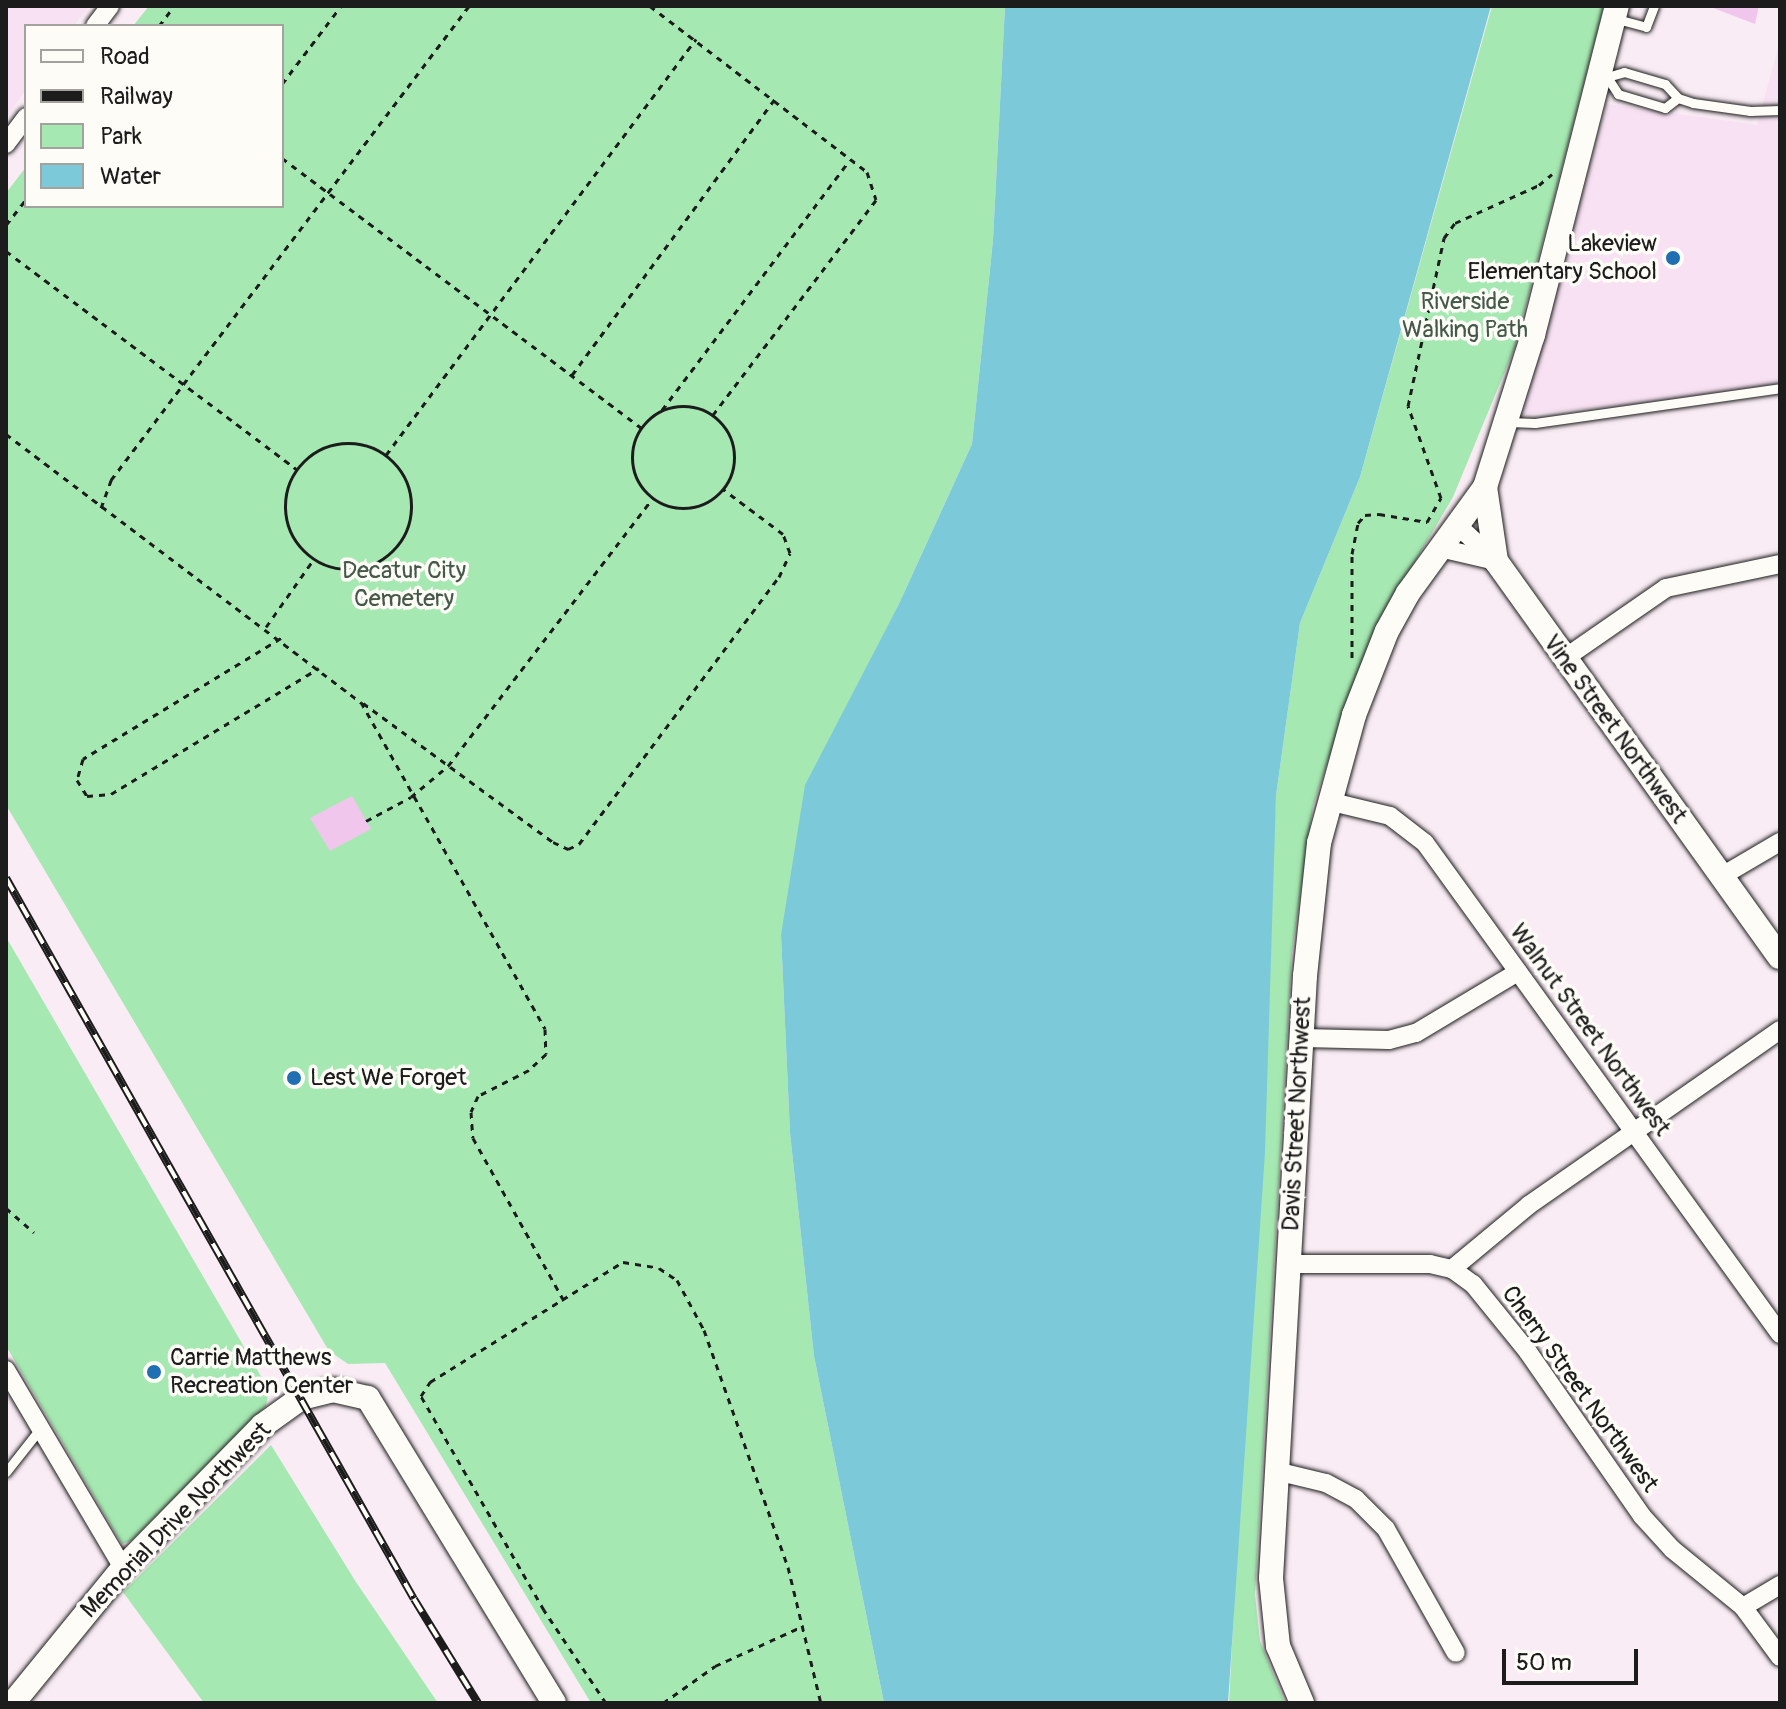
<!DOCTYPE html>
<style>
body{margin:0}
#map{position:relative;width:1786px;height:1709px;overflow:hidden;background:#f9ecf4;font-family:Pangolin,sans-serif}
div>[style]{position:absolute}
.built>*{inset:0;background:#f7e1f2}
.green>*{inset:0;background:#a6e8b2}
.water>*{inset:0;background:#7ccad9}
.building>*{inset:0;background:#f1c6ec}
.path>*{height:3px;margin-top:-1.5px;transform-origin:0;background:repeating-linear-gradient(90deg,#1c1c1c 0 6px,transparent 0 12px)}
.path>.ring{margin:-1.5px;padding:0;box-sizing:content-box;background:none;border:3px solid #1c1c1c;border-radius:50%}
.roads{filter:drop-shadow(0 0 2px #1c1c1c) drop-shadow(0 0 2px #1c1c1c)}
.lane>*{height:9px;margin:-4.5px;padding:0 4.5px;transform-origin:4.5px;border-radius:4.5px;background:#fdfcf7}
.street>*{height:18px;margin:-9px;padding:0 9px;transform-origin:9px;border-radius:9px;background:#fdfcf7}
.secondary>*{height:24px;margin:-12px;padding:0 12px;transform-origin:12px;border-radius:12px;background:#fdfcf7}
.rail>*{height:8px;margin-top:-4px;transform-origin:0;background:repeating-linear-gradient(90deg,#fdfcf7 0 15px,#1c1c1c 0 30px);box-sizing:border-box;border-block:2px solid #1c1c1c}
.dots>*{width:22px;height:22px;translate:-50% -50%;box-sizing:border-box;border:4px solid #fdfcf7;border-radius:50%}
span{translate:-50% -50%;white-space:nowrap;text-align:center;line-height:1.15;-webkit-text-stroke:7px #fdfcf7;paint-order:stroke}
.poi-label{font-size:24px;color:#1c1c1c}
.right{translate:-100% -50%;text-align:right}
.left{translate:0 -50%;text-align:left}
.park-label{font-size:24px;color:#455949}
.street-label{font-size:24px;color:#1c1c1c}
.frame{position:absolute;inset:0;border:8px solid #1c1c1c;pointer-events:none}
.legend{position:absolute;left:24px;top:24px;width:260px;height:184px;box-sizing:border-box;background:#fdfcf7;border:2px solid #a3a29f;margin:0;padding:10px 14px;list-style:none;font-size:24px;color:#1c1c1c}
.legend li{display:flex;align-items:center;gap:16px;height:40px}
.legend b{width:40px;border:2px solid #a3a29f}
.scale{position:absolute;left:1502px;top:1649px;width:136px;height:36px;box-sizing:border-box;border:4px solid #1c1c1c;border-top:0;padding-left:10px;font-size:24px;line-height:28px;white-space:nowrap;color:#1c1c1c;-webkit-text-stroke:6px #fdfcf7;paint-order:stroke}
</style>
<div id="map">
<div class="built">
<i style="clip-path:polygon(6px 6px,89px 6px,74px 26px,26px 26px,26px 90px,6px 117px)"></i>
<i style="clip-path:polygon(1780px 41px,1780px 392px,1523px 414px,1607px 104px,1757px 125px)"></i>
</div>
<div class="green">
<i style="clip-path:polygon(149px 6px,1005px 6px,993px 240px,972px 444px,898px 606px,781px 935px,790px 1133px,814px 1356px,884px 1703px,591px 1703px,385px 1363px,348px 1364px,329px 1351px,6px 805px,6px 193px,26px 167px,26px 206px,282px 206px,282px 26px,133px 26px)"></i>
<i style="clip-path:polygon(1492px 6px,1604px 6px,1515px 347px,1453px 497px,1393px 599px,1355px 680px,1313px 806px,1292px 952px,1255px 1594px,1260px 1641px,1285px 1703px,1229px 1703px,1276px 796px,1300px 623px,1360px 477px)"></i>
<i style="clip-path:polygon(6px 937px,269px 1390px,266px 1406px,131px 1541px,122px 1544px,6px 1346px)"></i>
<i style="clip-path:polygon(271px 1445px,356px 1582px,438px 1703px,204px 1703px,123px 1592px)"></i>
</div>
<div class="water">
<i style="clip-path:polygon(1005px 6px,1491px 6px,1360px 477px,1300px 623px,1276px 796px,1265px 1152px,1228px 1703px,884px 1703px,814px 1356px,790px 1133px,781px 935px,805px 785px,898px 606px,972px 444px,993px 240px)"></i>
</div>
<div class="building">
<i style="clip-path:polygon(1708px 6px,1759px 6px,1755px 24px)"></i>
<i style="clip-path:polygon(352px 796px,371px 829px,330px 851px,310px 818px)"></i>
</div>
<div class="path">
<i style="left:650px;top:6px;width:273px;rotate:37.4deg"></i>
<i style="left:867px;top:172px;width:29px;rotate:72deg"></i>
<i style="left:876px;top:200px;width:271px;rotate:127.2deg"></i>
<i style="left:159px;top:26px;width:25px;rotate:-53deg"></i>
<i style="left:282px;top:84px;width:98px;rotate:-52.9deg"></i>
<i style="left:282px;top:158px;width:450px;rotate:36.9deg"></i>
<i style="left:6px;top:225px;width:33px;rotate:-52deg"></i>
<i style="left:6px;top:251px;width:363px;rotate:36.9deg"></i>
<i style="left:572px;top:375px;width:343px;rotate:-53.7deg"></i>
<i class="ring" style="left:632px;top:406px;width:99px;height:99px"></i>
<i style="left:662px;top:410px;width:311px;rotate:-53.1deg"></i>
<i style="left:6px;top:434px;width:445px;rotate:37.1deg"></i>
<i style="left:361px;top:702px;width:375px;rotate:60.6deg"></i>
<i style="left:545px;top:1029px;width:25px;rotate:88deg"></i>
<i style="left:546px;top:1054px;width:23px;rotate:137deg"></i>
<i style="left:529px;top:1070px;width:57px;rotate:153deg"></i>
<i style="left:478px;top:1096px;width:17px;rotate:114deg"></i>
<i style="left:471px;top:1112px;width:26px;rotate:86deg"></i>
<i style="left:473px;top:1138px;width:187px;rotate:60.8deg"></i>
<i class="ring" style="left:285px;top:443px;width:123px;height:123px"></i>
<i style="left:386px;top:455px;width:519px;rotate:-53.31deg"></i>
<i style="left:101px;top:508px;width:30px;rotate:-70deg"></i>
<i style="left:111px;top:480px;width:594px;rotate:-52.94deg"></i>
<i style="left:266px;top:627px;width:83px;rotate:-54.8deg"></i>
<i style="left:281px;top:638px;width:232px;rotate:148.6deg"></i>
<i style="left:83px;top:759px;width:22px;rotate:106deg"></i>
<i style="left:77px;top:780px;width:19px;rotate:58deg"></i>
<i style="left:87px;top:796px;width:24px;rotate:-5deg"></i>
<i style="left:111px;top:794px;width:243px;rotate:-31.2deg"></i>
<i style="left:1352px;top:658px;width:104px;rotate:-90deg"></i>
<i style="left:1352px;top:554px;width:32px;rotate:-79deg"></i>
<i style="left:1358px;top:523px;width:11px;rotate:-49deg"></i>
<i style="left:1365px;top:515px;width:14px;rotate:-4deg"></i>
<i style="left:1379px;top:514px;width:49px;rotate:9.5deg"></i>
<i style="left:1427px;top:522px;width:28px;rotate:-60deg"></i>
<i style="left:1441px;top:498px;width:98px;rotate:-109.7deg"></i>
<i style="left:1408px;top:406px;width:172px;rotate:-77.9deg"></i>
<i style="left:1444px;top:238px;width:19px;rotate:-54deg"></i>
<i style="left:1455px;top:223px;width:92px;rotate:-24.3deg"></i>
<i style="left:1539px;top:185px;width:17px;rotate:-40deg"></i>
<i style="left:363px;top:703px;width:235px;rotate:36.2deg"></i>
<i style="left:553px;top:842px;width:17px;rotate:25deg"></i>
<i style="left:568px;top:849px;width:12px;rotate:-24deg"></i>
<i style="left:579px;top:844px;width:334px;rotate:-53.2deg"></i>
<i style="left:779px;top:577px;width:26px;rotate:-65deg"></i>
<i style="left:790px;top:553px;width:20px;rotate:-110deg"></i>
<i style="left:783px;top:534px;width:75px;rotate:-143.1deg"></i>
<i style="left:366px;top:821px;width:51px;rotate:-28.1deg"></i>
<i style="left:411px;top:797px;width:48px;rotate:-40deg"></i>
<i style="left:448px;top:766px;width:337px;rotate:-52.6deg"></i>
<i style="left:6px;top:1208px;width:37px;rotate:41deg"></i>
<i style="left:606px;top:1703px;width:112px;rotate:-123.7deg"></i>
<i style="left:544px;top:1610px;width:247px;rotate:-119.9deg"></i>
<i style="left:421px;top:1396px;width:17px;rotate:-57deg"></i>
<i style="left:430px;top:1382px;width:227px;rotate:-31.9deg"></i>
<i style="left:623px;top:1262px;width:36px;rotate:9deg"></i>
<i style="left:659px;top:1268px;width:22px;rotate:34deg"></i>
<i style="left:677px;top:1280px;width:57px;rotate:61.6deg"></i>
<i style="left:704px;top:1330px;width:251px;rotate:70.5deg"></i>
<i style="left:788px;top:1567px;width:140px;rotate:76.4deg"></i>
<i style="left:663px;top:1703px;width:64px;rotate:-35.4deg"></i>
<i style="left:715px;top:1666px;width:97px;rotate:-24.4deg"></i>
</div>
<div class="roads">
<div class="lane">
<i style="left:1617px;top:19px;width:30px;rotate:15deg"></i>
<i style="left:1646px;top:27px;width:22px;rotate:-69deg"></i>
<i style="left:1600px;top:79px;width:25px;rotate:-16deg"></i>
<i style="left:1624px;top:72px;width:43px;rotate:16.3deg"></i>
<i style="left:1665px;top:84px;width:19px;rotate:47deg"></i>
<i style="left:1678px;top:98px;width:16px;rotate:18deg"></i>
<i style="left:1693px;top:103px;width:58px;rotate:8deg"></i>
<i style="left:1750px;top:111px;width:30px;rotate:-2deg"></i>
<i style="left:1609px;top:80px;width:17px;rotate:57deg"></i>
<i style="left:1618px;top:94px;width:49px;rotate:16.6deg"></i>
<i style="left:1665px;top:108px;width:16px;rotate:-38deg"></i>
<i style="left:1509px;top:422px;width:26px;rotate:2deg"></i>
<i style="left:1535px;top:423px;width:247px;rotate:-8.1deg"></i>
<i style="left:6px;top:1472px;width:53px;rotate:-51.8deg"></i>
</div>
<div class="street">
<i style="left:95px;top:26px;width:25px;rotate:-53deg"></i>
<i style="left:6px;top:144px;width:34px;rotate:-53deg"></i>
<i style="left:1458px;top:526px;width:49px;rotate:42.5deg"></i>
<i style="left:1444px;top:549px;width:53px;rotate:13deg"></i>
<i style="left:1565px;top:658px;width:123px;rotate:-34.7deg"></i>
<i style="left:1666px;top:588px;width:116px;rotate:-11.9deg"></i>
<i style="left:1328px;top:801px;width:64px;rotate:13.6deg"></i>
<i style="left:1390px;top:816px;width:44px;rotate:37.6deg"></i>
<i style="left:1425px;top:843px;width:606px;rotate:54.13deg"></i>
<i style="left:1722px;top:876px;width:67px;rotate:-30.4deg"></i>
<i style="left:1303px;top:1038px;width:86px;rotate:1.3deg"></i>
<i style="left:1389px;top:1040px;width:28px;rotate:-15deg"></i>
<i style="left:1416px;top:1033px;width:119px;rotate:-30.9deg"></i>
<i style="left:1288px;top:1264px;width:142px"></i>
<i style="left:1430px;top:1264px;width:23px;rotate:13deg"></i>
<i style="left:1452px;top:1269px;width:26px;rotate:36deg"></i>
<i style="left:1473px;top:1284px;width:87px;rotate:51deg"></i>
<i style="left:1528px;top:1352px;width:200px;rotate:55.2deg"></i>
<i style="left:1642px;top:1516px;width:45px;rotate:47.7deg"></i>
<i style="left:1672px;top:1549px;width:92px;rotate:39.2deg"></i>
<i style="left:1743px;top:1607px;width:62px;rotate:53.5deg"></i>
<i style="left:1452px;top:1269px;width:100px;rotate:-39.7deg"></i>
<i style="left:1529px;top:1205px;width:306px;rotate:-34.9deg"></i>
<i style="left:6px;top:1370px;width:230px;rotate:59.4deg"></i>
<i style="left:1280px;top:1472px;width:47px;rotate:13.4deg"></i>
<i style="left:1326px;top:1483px;width:34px;rotate:28deg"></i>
<i style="left:1356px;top:1499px;width:42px;rotate:45deg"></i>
<i style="left:1386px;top:1529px;width:142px;rotate:60.6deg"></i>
<i style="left:1743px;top:1607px;width:43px;rotate:-30.7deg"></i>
</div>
<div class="secondary">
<i style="left:1485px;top:487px;width:75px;rotate:81.5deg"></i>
<i style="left:1496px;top:561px;width:487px;rotate:54.4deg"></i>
<i style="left:13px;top:1703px;width:174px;rotate:-50.8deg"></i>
<i style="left:123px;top:1568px;width:199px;rotate:-45.6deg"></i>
<i style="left:262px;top:1426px;width:48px;rotate:-35.7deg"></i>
<i style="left:301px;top:1398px;width:33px;rotate:-14deg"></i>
<i style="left:333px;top:1390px;width:36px;rotate:13deg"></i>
<i style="left:368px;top:1398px;width:357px;rotate:58.6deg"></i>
<i style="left:1302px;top:1703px;width:62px;rotate:-112.8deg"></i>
<i style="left:1278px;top:1646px;width:68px;rotate:-95.9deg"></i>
<i style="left:1271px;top:1578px;width:603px;rotate:-86.77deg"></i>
<i style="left:1305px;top:976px;width:134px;rotate:-84deg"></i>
<i style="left:1319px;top:843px;width:133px;rotate:-74.7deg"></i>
<i style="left:1354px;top:715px;width:90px;rotate:-68.6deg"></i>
<i style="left:1387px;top:631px;width:43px;rotate:-61.1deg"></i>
<i style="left:1408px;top:593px;width:131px;rotate:-54deg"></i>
<i style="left:1485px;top:487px;width:159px;rotate:-72.5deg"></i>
<i style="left:1533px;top:335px;width:340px;rotate:-75.7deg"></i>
</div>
</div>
<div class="rail">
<i style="left:6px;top:878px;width:828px;rotate:60.5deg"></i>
<i style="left:414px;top:1599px;width:122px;rotate:58.4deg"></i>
</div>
<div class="dots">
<i style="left:1673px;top:258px;background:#1f6fb2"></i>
<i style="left:294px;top:1078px;background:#1f6fb2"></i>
<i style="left:154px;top:1372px;background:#1f6fb2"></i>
</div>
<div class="poi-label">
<span class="right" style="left:1657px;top:258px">Lakeview<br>Elementary School</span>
<span class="left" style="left:310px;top:1078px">Lest We Forget</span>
<span class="left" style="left:170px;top:1372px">Carrie Matthews<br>Recreation Center</span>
</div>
<div class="park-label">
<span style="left:1465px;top:316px">Riverside<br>Walking Path</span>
<span style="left:404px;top:585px">Decatur City<br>Cemetery</span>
</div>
<div class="street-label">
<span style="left:1615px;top:729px;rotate:54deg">Vine Street Northwest</span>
<span style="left:1590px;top:1030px;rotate:54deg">Walnut Street Northwest</span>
<span style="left:1297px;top:1114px;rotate:-87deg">Davis Street Northwest</span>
<span style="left:1580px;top:1389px;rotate:54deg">Cherry Street Northwest</span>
<span style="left:176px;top:1520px;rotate:-46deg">Memorial Drive Northwest</span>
</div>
<div class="frame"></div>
<ul class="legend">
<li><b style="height:10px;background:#fdfcf7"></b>Road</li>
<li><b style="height:10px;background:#1c1c1c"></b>Railway</li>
<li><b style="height:22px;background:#a6e8b2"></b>Park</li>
<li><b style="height:22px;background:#7ccad9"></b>Water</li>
</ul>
<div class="scale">50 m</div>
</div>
